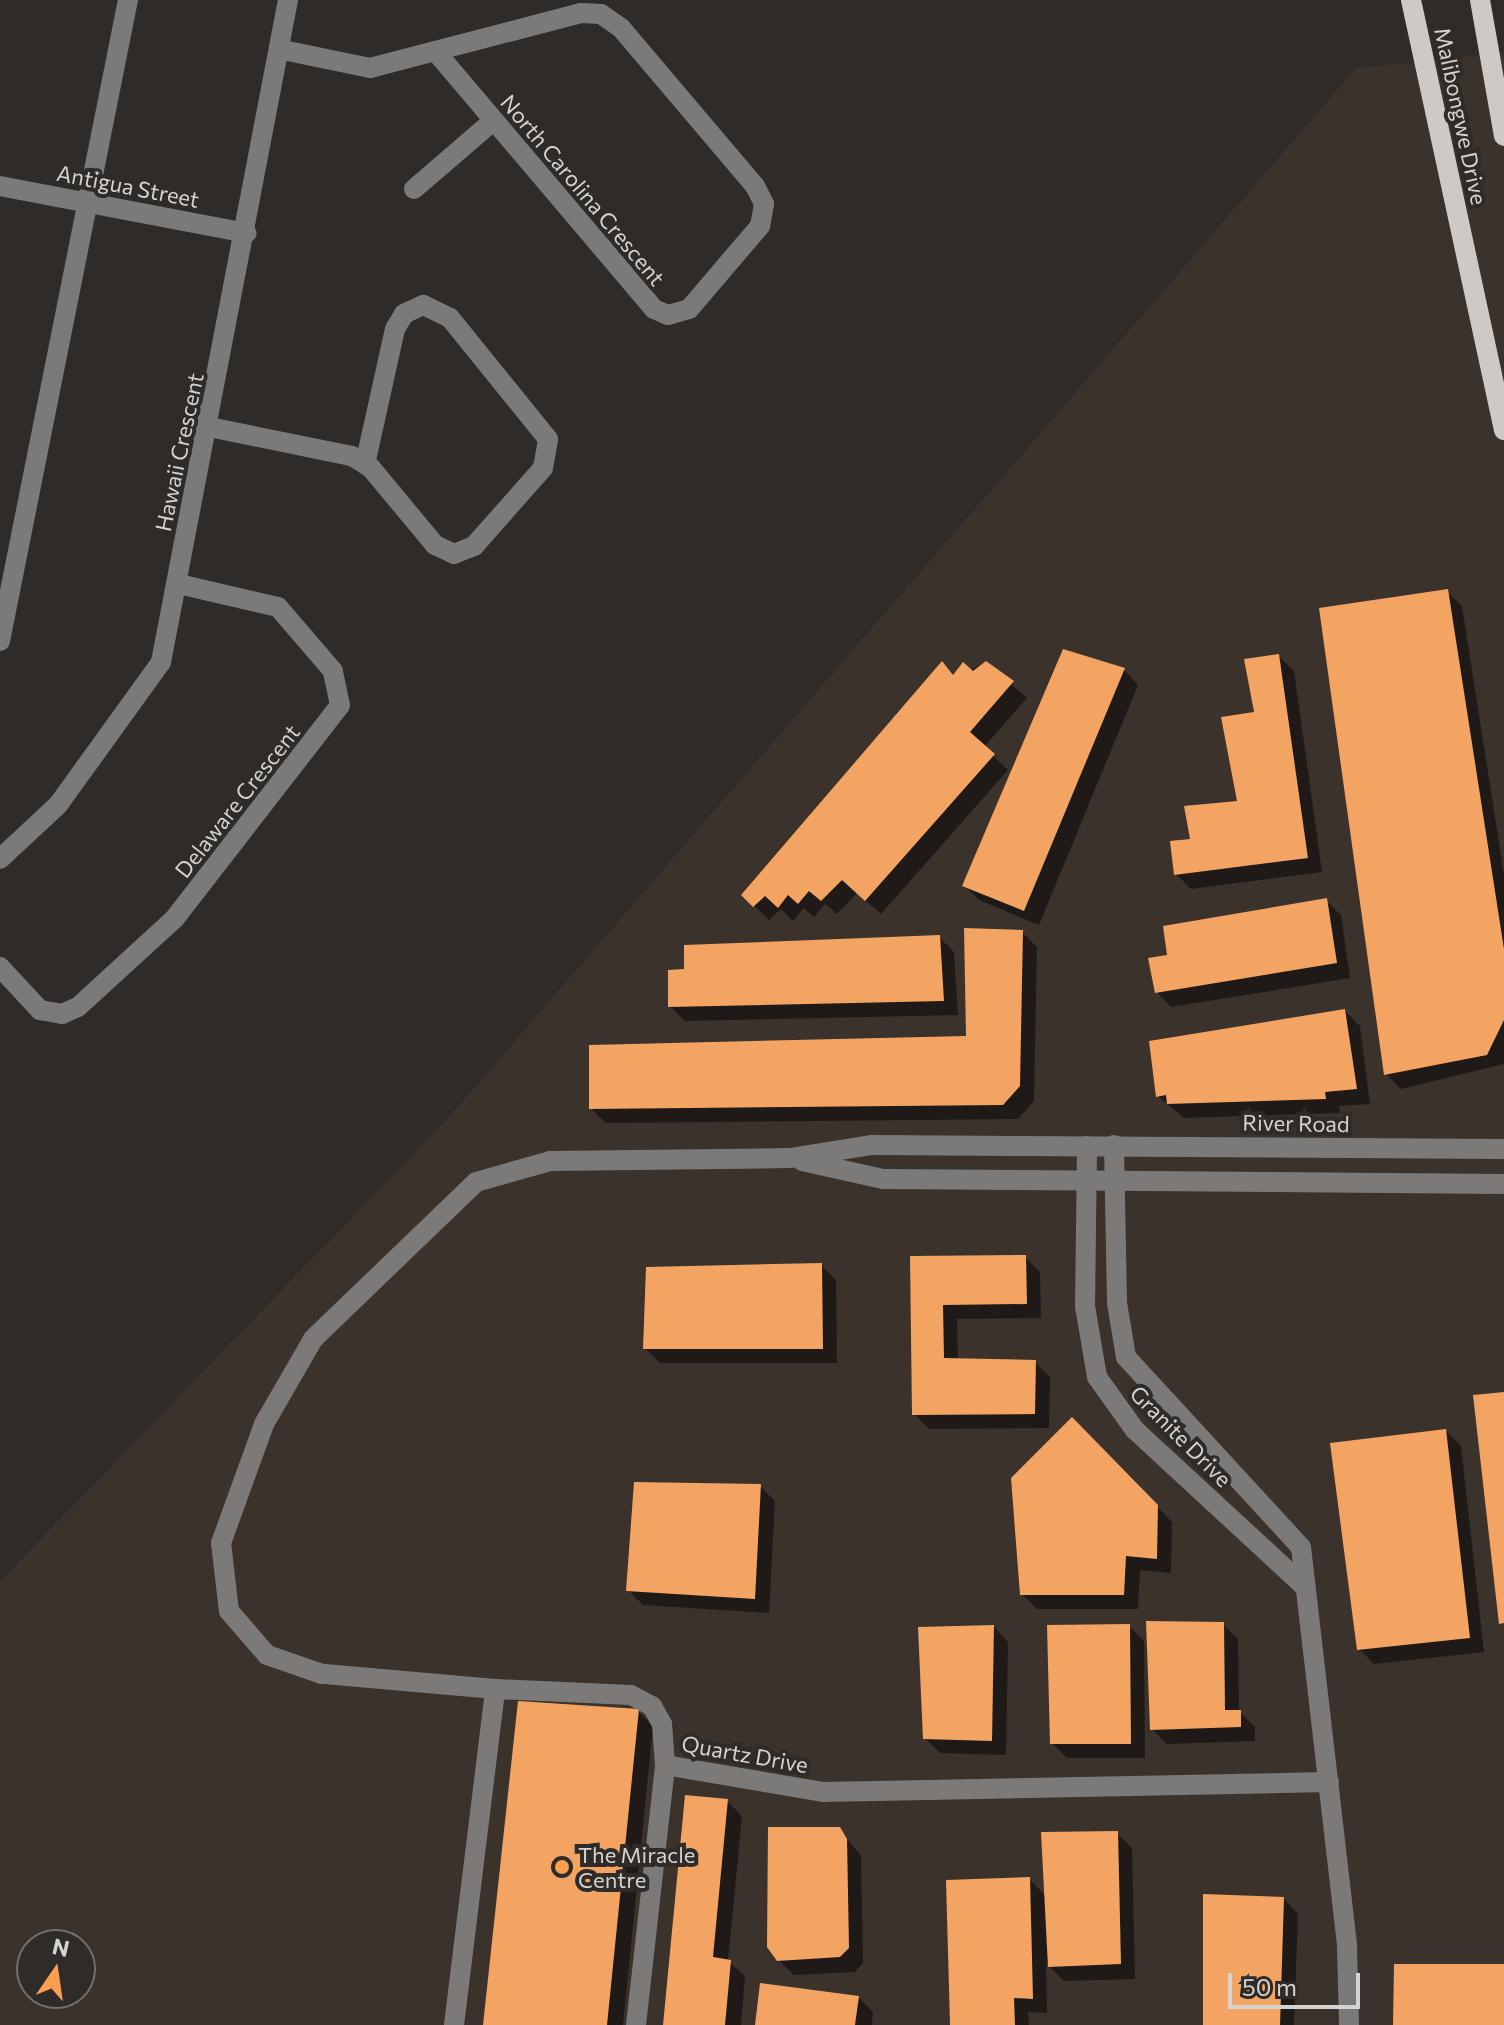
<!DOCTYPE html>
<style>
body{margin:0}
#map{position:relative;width:1504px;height:2025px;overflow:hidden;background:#2e2b28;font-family:Commissioner,sans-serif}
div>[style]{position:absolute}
.built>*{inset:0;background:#3a322b}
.shadow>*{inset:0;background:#0007}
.building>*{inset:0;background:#f3a463}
.minor>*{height:20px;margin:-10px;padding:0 10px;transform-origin:10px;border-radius:10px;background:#7c7a79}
.major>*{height:20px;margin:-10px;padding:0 10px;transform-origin:10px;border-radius:10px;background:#ccc9c6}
.dots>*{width:22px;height:22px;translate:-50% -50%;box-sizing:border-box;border:4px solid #2e2b28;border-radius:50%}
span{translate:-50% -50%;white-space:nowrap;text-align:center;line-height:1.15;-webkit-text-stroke:8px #2e2b28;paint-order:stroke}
.street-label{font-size:22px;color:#d5d3d1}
.poi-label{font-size:22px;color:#d5d3d1}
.left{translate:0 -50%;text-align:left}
.north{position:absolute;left:16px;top:1929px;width:80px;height:80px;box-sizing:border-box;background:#2e2b28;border:2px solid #716e6c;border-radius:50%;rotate:13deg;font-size:22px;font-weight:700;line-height:32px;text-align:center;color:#d5d3d1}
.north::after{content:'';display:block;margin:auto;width:28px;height:36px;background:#fa9f4f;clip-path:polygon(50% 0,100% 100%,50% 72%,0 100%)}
.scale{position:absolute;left:1228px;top:1973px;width:132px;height:36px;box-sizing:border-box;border:4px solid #d5d3d1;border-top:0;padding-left:10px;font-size:24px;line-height:28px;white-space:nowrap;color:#d5d3d1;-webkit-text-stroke:6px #2e2b28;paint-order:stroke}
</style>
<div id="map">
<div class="built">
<i style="clip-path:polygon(evenodd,1504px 53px,1504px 2025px,0 2025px,0 1581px,450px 1116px,1356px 68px,1504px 53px,32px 1945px,80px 1945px,80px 1993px,32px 1993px,32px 1945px)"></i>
</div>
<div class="shadow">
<i style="clip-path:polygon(1447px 592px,1462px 606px,1504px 875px,1504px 1064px,1401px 1089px,1386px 1074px)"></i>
<i style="clip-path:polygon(1279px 656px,1294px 671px,1322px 872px,1191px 889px,1176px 874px,1193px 840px,1239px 802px,1256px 714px)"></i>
<i style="clip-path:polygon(986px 663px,1027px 698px,984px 747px,1008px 770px,881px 914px,857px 893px,837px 914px,825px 904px,814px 917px,804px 908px,793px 921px,781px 909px,769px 920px,743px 895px,954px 677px)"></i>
<i style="clip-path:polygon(1124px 670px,1138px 685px,1039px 925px,979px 900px,964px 885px)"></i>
<i style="clip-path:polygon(1326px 900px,1341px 915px,1350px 978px,1171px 1007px,1157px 992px,1169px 957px)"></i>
<i style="clip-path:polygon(1022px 932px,1037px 947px,1034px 1101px,1018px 1119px,605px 1123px,591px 1108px,969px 1038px)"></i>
<i style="clip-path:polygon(939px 937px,954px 952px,958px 1015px,685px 1021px,670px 1006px)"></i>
<i style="clip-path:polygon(1345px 1011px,1360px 1026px,1370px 1104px,1339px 1106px,1340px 1113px,1184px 1118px,1158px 1096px)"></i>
<i style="clip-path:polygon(1025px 1257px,1040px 1272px,1041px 1318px,957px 1319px,958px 1360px,1035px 1362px,1050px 1377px,1049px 1428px,929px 1429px,914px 1414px,912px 1258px)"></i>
<i style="clip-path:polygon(821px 1265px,836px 1280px,837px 1363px,660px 1363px,645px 1348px)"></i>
<i style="clip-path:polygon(1072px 1419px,1172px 1522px,1171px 1573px,1140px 1570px,1138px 1609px,1037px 1609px,1022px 1594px)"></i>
<i style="clip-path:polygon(1446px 1431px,1461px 1446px,1484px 1652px,1374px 1664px,1359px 1649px)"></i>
<i style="clip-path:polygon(760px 1486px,775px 1501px,769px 1613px,643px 1605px,628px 1590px)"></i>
<i style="clip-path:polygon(1223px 1624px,1238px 1639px,1239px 1712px,1255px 1727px,1255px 1741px,1167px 1744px,1152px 1729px)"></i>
<i style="clip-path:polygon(1129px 1626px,1144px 1641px,1145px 1758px,1067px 1758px,1052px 1743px)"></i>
<i style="clip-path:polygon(994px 1627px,1008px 1642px,1006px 1755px,940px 1753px,925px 1738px)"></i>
<i style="clip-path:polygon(638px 1711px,653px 1726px,623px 2025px,485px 2025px)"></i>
<i style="clip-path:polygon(727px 1801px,742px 1816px,728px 1961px,745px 1976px,741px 2025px,665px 2025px)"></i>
<i style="clip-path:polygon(839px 1829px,861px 1856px,863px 1963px,855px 1972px,794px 1975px,778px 1960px)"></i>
<i style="clip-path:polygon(1117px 1833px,1132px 1848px,1135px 1979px,1064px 1981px,1046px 1963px,1047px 2013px,1028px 2012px,1029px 2025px,952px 2025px,1029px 1879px,1046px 1896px)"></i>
<i style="clip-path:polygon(1284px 1899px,1298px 1914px,1294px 2025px,1205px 2025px)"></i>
<i style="clip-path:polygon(858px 1997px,873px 2012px,872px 2025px,757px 2025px)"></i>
</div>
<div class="building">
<i style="clip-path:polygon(1448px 589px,1504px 949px,1504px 1020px,1487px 1055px,1384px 1075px,1319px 608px)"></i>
<i style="clip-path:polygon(1063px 649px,1125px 668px,1024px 911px,962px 886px)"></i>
<i style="clip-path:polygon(1279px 654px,1308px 858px,1174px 875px,1170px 841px,1190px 839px,1184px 806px,1237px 801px,1221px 717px,1254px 712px,1244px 659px)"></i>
<i style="clip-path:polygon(942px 661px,953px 675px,963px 662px,973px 671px,986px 661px,1014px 681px,970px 732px,995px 754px,865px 901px,842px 880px,821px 901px,809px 891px,798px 904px,788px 895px,778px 908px,765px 896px,753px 907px,741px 895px)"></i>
<i style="clip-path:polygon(1327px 898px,1337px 963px,1155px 993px,1148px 958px,1167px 955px,1163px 926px)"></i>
<i style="clip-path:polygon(964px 928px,1023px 930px,1020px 1086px,1003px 1105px,589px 1109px,589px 1045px,966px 1036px)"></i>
<i style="clip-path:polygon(940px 935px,944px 1001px,668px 1007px,668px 970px,684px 969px,684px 945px)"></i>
<i style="clip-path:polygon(1345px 1009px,1357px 1089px,1325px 1092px,1326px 1099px,1167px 1104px,1166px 1095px,1156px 1097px,1149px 1041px)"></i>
<i style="clip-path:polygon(1026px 1255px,1027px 1304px,943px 1305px,944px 1358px,1036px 1360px,1035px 1414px,912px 1415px,910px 1256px)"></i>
<i style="clip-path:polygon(822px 1263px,823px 1349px,643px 1349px,646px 1267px)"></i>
<i style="clip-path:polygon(1504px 1392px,1504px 1623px,1499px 1624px,1473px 1395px)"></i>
<i style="clip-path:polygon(1072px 1417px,1158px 1505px,1157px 1559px,1126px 1556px,1124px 1595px,1020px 1595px,1011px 1478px)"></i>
<i style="clip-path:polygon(1446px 1429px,1470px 1638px,1357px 1650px,1330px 1443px)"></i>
<i style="clip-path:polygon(634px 1482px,761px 1484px,755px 1599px,626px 1591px)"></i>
<i style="clip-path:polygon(1146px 1621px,1224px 1622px,1225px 1710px,1241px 1710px,1241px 1727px,1150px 1730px)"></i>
<i style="clip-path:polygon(1130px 1624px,1131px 1744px,1050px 1744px,1047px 1625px)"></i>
<i style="clip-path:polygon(994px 1625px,992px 1741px,923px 1739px,918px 1627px)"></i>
<i style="clip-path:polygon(518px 1701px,639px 1709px,607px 2025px,483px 2025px)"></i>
<i style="clip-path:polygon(685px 1795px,728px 1799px,713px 1957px,731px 1960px,725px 2025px,663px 2025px)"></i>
<i style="clip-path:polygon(768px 1827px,840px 1827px,847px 1839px,849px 1948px,840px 1957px,777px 1961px,767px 1947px)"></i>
<i style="clip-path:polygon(1118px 1831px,1121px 1964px,1048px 1967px,1041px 1832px)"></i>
<i style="clip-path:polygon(1030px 1877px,1033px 1999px,1014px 1998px,1015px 2025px,950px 2025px,946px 1880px)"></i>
<i style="clip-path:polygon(1203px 1894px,1284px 1897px,1280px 2025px,1203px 2025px)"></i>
<i style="clip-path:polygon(1394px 1964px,1504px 1964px,1504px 2025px,1393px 2025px)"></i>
<i style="clip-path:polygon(760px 1983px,859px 1996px,855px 2025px,755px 2025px)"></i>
</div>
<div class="minor">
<i style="left:283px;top:50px;width:89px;rotate:11.7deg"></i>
<i style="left:370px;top:68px;width:218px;rotate:-14.6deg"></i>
<i style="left:581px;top:13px;width:20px;rotate:3deg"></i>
<i style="left:601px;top:14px;width:24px;rotate:35deg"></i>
<i style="left:621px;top:28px;width:207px;rotate:49.7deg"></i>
<i style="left:755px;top:186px;width:20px;rotate:63deg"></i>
<i style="left:764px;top:204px;width:22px;rotate:100deg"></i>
<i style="left:760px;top:226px;width:109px;rotate:130.5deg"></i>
<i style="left:689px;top:309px;width:22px;rotate:164deg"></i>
<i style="left:668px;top:315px;width:15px;rotate:-157deg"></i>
<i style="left:654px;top:309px;width:338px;rotate:-130.3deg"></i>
<i style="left:0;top:186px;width:251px;rotate:10.8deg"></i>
<i style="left:414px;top:189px;width:104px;rotate:-40.7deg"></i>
<i style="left:209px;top:427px;width:146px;rotate:11.5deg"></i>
<i style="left:352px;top:456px;width:22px;rotate:32deg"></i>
<i style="left:371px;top:468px;width:100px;rotate:50.3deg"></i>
<i style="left:435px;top:545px;width:21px;rotate:25deg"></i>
<i style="left:454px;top:554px;width:22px;rotate:-22deg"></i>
<i style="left:474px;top:546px;width:104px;rotate:-48.5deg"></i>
<i style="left:543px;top:468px;width:29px;rotate:-80deg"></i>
<i style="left:548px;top:439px;width:156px;rotate:-129deg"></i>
<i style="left:450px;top:318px;width:30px;rotate:-154deg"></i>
<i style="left:423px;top:305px;width:21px;rotate:155deg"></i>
<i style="left:404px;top:314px;width:17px;rotate:121deg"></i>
<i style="left:395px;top:329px;width:138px;rotate:102.5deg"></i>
<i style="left:0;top:641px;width:654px;rotate:-78.71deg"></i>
<i style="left:0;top:859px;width:79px;rotate:-43deg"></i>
<i style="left:58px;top:805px;width:176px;rotate:-54.2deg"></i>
<i style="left:161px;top:662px;width:674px;rotate:-79.14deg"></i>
<i style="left:0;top:967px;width:59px;rotate:47.1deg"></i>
<i style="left:40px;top:1010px;width:22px;rotate:10deg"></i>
<i style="left:62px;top:1014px;width:17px;rotate:-24deg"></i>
<i style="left:78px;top:1007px;width:132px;rotate:-42.5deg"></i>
<i style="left:175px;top:918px;width:269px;rotate:-52.2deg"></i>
<i style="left:340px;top:705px;width:35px;rotate:-102deg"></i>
<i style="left:333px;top:671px;width:84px;rotate:-130.7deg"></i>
<i style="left:278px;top:607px;width:103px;rotate:-167deg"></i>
<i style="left:1114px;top:1145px;width:158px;rotate:88.9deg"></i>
<i style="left:1117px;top:1303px;width:55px;rotate:80.5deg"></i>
<i style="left:1126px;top:1357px;width:258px;rotate:47.4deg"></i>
<i style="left:1301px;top:1547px;width:403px;rotate:83.4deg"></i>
<i style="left:1347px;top:1947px;width:78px;rotate:88.5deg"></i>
<i style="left:1087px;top:1146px;width:160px;rotate:90.7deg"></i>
<i style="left:1085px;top:1306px;width:72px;rotate:80.4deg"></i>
<i style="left:1097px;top:1377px;width:65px;rotate:54.4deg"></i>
<i style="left:1135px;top:1430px;width:229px;rotate:42.7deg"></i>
<i style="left:802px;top:1161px;width:83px;rotate:12.5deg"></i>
<i style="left:883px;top:1179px;width:621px;rotate:0.46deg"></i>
<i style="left:495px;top:1689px;width:174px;rotate:-175deg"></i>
<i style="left:322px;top:1674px;width:58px;rotate:-160.9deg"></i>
<i style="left:267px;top:1655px;width:58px;rotate:-130.8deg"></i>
<i style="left:229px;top:1611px;width:68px;rotate:-96.7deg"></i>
<i style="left:221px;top:1543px;width:127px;rotate:-70.1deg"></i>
<i style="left:264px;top:1424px;width:98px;rotate:-60deg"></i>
<i style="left:313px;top:1339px;width:226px;rotate:-43.9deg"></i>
<i style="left:476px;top:1182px;width:77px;rotate:-15.8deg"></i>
<i style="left:550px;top:1161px;width:240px;rotate:-0.7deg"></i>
<i style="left:790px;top:1158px;width:82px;rotate:-9.1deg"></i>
<i style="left:871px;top:1145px;width:633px;rotate:0.36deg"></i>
<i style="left:454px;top:2025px;width:338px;rotate:-83deg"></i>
<i style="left:495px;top:1689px;width:136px;rotate:2.5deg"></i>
<i style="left:631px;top:1695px;width:24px;rotate:28deg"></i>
<i style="left:652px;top:1706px;width:21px;rotate:61deg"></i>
<i style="left:662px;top:1724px;width:41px;rotate:85.8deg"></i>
<i style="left:665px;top:1765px;width:160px;rotate:9.7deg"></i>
<i style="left:823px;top:1792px;width:506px;rotate:-1.13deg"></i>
<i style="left:636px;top:2025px;width:262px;rotate:-83.6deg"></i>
</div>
<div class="major">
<i style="left:1411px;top:0;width:440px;rotate:77.8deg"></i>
<i style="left:1480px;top:0;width:138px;rotate:80deg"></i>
</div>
<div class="dots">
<i style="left:562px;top:1867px;background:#fa9f4f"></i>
</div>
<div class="street-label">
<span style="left:1461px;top:116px;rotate:78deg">Malibongwe Drive</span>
<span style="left:128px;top:186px;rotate:11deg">Antigua Street</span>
<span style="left:583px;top:190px;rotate:50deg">North Carolina Crescent</span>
<span style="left:179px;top:452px;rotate:-78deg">Hawaii Crescent</span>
<span style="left:237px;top:801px;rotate:-52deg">Delaware Crescent</span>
<span style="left:1296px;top:1123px;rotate:1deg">River Road</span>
<span style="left:1181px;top:1436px;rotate:45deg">Granite Drive</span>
<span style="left:745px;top:1754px;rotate:10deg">Quartz Drive</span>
</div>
<div class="poi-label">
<span class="left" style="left:578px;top:1867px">The Miracle<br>Centre</span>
</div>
<div class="north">N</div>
<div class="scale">50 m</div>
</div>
